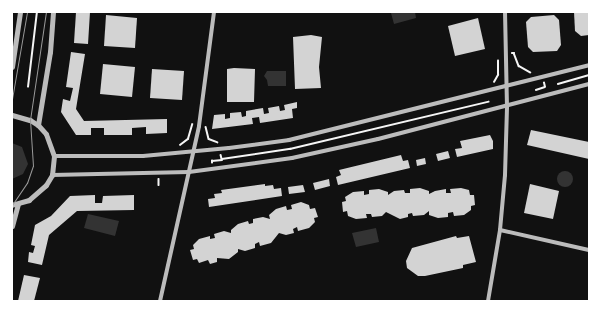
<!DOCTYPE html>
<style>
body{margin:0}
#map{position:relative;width:601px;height:313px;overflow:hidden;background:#111;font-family:Ubuntu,sans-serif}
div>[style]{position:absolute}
.water>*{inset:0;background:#333}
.round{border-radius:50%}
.building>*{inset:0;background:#d3d3d3}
.path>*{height:1.5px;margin:-0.75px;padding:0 0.75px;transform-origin:0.75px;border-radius:0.75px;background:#f5f5f5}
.minor>*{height:4px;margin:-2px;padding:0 2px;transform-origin:2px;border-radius:2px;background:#bcbcbc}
.tertiary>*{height:5px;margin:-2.5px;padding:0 2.5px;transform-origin:2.5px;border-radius:2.5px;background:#bcbcbc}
.tram>*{height:1px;margin:-0.5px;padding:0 0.5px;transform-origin:0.5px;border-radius:0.5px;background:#9a9a9a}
span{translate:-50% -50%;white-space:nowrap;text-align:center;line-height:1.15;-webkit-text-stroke:4px #fff;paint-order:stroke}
.frame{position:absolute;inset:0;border:13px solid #fff;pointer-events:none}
</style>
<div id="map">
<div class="water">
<i style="clip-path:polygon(415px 12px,416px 18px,394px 24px,391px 13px)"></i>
<i style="clip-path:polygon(267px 71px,286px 71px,286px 86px,268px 86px,267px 80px,264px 76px)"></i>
<i style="clip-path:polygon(12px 143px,22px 147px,28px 164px,23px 174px,12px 179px)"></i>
<i class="round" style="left:557px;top:171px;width:16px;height:16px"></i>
<i style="clip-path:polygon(88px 214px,119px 221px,115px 236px,84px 228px)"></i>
<i style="clip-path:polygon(376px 228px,379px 242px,356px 247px,352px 233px)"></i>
</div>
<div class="building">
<i style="clip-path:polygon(76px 12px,90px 12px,88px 44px,74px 43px)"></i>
<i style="clip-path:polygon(574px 12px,589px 12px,589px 35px,581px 36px,575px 31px)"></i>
<i style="clip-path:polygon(106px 15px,137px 18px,135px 48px,104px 46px)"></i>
<i style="clip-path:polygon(554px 15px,559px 20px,561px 45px,557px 51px,533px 52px,528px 47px,526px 22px,531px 17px)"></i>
<i style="clip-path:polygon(478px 18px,485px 49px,455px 56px,448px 26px)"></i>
<i style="clip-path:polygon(311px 35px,322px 37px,319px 67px,321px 88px,295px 89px,293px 37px)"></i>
<i style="clip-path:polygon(71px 52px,85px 54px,76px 109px,84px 121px,167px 119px,167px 133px,146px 134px,146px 127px,132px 128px,132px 135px,104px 135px,104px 128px,91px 128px,91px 135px,76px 135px,61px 112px,63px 99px,70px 101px,73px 88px,66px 87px)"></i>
<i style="clip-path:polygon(103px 64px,135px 67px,132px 97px,100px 94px)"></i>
<i style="clip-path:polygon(234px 68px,255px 69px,254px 102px,227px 102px,227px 69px)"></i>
<i style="clip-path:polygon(152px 69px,184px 71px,182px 100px,150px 98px)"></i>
<i style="clip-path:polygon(297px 102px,297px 108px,292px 109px,293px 118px,260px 123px,259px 117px,252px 118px,253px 124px,212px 129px,214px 115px,225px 114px,225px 119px,230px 118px,230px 113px,241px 112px,242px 117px,246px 116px,246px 111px,263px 108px,264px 114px,269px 113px,268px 108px,279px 106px,280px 111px,285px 110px,284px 105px)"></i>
<i style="clip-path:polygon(531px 130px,589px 142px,589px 159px,527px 145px)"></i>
<i style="clip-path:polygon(490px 135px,493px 141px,493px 149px,457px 157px,455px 149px,462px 148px,460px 141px)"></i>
<i style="clip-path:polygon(448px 151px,450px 158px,438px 161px,436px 154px)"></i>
<i style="clip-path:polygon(401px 155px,403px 161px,408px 160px,410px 168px,338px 185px,336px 177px,341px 175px,339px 170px)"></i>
<i style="clip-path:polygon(425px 158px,426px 164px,417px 166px,416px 160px)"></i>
<i style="clip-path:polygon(329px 179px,330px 186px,315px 190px,313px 183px)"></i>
<i style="clip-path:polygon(265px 184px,265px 186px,273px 185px,274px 189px,281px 188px,282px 196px,209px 207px,208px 199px,215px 198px,214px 194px,222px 193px,221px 190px)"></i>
<i style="clip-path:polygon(530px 184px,559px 191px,553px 219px,524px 213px)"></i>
<i style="clip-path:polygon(303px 185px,305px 192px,289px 194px,288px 187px)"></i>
<i style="clip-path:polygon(420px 188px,429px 191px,429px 194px,435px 191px,446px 189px,446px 193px,451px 193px,450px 189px,461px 188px,469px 190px,470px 195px,474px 195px,475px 205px,471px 206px,471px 210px,464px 215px,454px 216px,453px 212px,448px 213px,448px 217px,438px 218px,429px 215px,429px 211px,424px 215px,413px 216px,412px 213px,408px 214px,408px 217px,400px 219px,386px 212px,382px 216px,372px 217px,371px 214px,366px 214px,367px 218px,356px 219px,348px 216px,347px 211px,343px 212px,342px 202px,346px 201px,345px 197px,353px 192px,364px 191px,364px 195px,369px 194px,369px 190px,379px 189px,388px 192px,388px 195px,394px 191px,404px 190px,405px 193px,410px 193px,410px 189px)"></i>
<i style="clip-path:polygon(95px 195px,95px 203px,102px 203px,103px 196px,134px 195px,134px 210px,77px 211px,49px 235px,42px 265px,28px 262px,29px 252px,33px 253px,35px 246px,31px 245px,35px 225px,51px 216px,70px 196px)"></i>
<i style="clip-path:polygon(301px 202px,309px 205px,310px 209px,315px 208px,318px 217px,314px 218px,315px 222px,309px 228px,298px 231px,297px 227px,293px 229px,294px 233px,286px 235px,279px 233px,271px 243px,260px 246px,259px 242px,255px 244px,255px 248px,245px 251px,238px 249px,238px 252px,229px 259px,217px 258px,217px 262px,210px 264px,208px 260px,199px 263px,197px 259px,193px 260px,190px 250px,194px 249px,193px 245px,199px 239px,210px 236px,210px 239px,215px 238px,214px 234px,224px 231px,231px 233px,231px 230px,238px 224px,248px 221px,249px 224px,253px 223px,253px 219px,263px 217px,270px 219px,269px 215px,276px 209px,286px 206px,287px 210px,292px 209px,291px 205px)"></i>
<i style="clip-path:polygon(456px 236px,457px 238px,469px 236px,476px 262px,463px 265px,463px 268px,425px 276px,418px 276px,407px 268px,406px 261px,412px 248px)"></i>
<i style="clip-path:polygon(24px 275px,40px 278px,34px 301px,18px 301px)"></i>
</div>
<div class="path">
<i style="left:512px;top:53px;width:2px"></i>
<i style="left:514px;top:53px;width:14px;rotate:69deg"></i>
<i style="left:519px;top:66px;width:13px;rotate:29deg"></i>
<i style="left:494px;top:82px;width:8px;rotate:-60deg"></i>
<i style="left:498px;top:75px;width:14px;rotate:-90deg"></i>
<i style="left:558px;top:84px;width:32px;rotate:-16deg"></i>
<i style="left:28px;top:87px;width:76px;rotate:-83.2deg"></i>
<i style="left:536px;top:90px;width:9px;rotate:-18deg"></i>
<i style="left:545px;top:87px;width:4px;rotate:-104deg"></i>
<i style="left:206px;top:127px;width:12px;rotate:76deg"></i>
<i style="left:209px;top:139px;width:9px;rotate:21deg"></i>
<i style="left:180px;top:145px;width:10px;rotate:-37deg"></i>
<i style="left:188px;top:139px;width:15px;rotate:-74deg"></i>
<i style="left:221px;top:155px;width:4px;rotate:76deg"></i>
<i style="left:222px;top:159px;width:69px;rotate:-8.4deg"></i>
<i style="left:290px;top:149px;width:204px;rotate:-13.4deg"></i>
<i style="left:212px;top:163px;width:2px;rotate:-90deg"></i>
<i style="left:212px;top:161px;width:10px;rotate:-6deg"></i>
<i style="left:159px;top:179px;width:6px;rotate:90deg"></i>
</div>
<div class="minor">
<i style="left:54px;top:156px;width:89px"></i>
<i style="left:143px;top:156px;width:86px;rotate:-5.3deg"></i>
<i style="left:229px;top:148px;width:61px;rotate:-7.6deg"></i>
<i style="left:289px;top:140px;width:309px;rotate:-14deg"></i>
<i style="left:52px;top:175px;width:137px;rotate:-1.3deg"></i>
<i style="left:189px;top:172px;width:104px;rotate:-7.7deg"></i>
<i style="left:292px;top:158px;width:88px;rotate:-12.5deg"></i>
<i style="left:378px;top:139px;width:218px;rotate:-14.6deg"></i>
<i style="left:500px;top:230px;width:91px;rotate:12.7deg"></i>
<i style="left:160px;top:301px;width:179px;rotate:-77.4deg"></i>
<i style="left:199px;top:126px;width:115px;rotate:-82.5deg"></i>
<i style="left:488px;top:301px;width:72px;rotate:-80.4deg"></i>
<i style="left:500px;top:230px;width:55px;rotate:-84.8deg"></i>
<i style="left:505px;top:175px;width:68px;rotate:-88.3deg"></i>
<i style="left:507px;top:107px;width:95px;rotate:-91.2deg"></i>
</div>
<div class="tertiary">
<i style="left:12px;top:67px;width:56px;rotate:-81.7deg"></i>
<i style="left:12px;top:115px;width:19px;rotate:16deg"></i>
<i style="left:30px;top:120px;width:9px;rotate:32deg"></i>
<i style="left:38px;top:125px;width:12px;rotate:48deg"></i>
<i style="left:46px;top:134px;width:23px;rotate:70deg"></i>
<i style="left:54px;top:156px;width:19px;rotate:96deg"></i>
<i style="left:52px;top:175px;width:12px;rotate:121deg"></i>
<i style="left:46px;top:185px;width:23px;rotate:139deg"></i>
<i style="left:29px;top:200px;width:18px;rotate:164deg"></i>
<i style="left:38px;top:125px;width:74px;rotate:-80.7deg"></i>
<i style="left:50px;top:52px;width:40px;rotate:-85.7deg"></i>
<i style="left:12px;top:226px;width:23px;rotate:-75deg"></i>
</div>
<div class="tram">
<i style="left:12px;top:99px;width:88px;rotate:-80.2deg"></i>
<i style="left:12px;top:205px;width:27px;rotate:-56deg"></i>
<i style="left:27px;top:183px;width:18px;rotate:-71deg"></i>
<i style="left:33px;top:166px;width:46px;rotate:-93.7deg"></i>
<i style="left:30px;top:120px;width:109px;rotate:-81.6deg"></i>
</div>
<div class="frame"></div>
</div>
